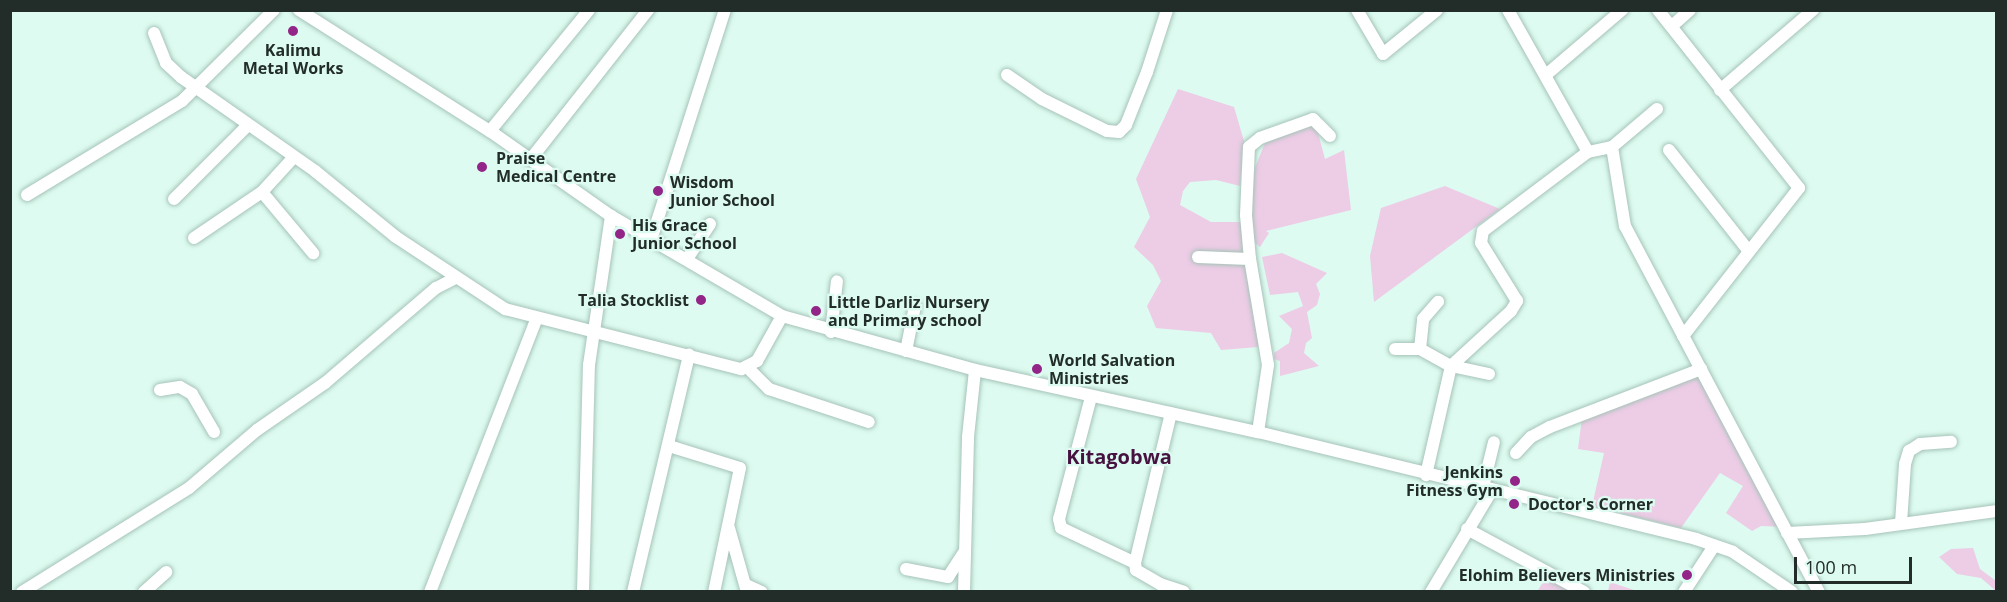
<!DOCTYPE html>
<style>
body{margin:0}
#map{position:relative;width:2007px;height:602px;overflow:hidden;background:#ddfbf0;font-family:"Open Sans",sans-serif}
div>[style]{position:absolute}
.green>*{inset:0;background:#edcce6}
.roads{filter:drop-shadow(0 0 2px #a6c3b8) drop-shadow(0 0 2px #a6c3b8)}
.minor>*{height:12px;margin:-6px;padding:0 6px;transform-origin:6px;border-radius:6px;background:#fff}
.dots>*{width:16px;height:16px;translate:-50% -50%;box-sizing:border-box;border:3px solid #ddfbf0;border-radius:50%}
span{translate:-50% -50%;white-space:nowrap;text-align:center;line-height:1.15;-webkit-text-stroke:4.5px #ddfbf0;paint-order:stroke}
.poi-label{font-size:16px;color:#222d29;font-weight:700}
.left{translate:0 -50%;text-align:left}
.right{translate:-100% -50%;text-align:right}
.quarter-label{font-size:20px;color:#461240;font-weight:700}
.frame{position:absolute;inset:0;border:12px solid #222d29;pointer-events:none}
.scale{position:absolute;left:1794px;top:557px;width:118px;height:27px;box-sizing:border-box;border:3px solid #222d29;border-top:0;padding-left:8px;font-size:18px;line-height:21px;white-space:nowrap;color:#222d29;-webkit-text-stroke:4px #ddfbf0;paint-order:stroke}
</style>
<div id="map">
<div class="green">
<i style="clip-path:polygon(1178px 89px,1234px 107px,1244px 141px,1240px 186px,1216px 180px,1190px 182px,1183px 191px,1180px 205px,1211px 222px,1245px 222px,1262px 338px,1258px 347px,1221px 350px,1211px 333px,1156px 328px,1147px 306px,1161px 281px,1153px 265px,1134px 247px,1150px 217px,1136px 179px)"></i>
<i style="clip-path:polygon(1315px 122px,1325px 159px,1344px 150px,1351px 210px,1266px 231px,1269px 233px,1260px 247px,1251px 240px,1250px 180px,1267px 138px)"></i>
<i style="clip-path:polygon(1445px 186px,1500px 209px,1374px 302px,1370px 256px,1381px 208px)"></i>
<i style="clip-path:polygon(1282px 253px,1327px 273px,1316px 284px,1320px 294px,1317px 305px,1307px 312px,1312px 338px,1306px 343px,1304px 353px,1319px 366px,1280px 376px,1280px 361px,1274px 359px,1274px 353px,1289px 343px,1292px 329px,1279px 316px,1303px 306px,1298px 292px,1270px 295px,1262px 257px)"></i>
<i style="clip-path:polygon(1704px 371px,1787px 527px,1761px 526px,1752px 531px,1726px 513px,1743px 486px,1720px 473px,1681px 528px,1592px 506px,1604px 453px,1578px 449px,1582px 418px)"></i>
<i style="clip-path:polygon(1973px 548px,1980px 569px,1996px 581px,1996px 591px,1981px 578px,1957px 574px,1939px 557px,1951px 549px)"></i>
<i style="clip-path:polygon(1549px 572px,1571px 572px,1568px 591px,1537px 592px)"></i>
<i style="clip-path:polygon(1610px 582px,1637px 591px,1608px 591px)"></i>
</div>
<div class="roads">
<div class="minor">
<i style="left:299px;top:10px;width:226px;rotate:32.4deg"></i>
<i style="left:490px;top:131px;width:148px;rotate:35.1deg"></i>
<i style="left:611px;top:216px;width:198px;rotate:30.3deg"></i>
<i style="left:782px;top:316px;width:200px;rotate:15.6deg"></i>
<i style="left:975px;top:370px;width:290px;rotate:12.4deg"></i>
<i style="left:1258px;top:432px;width:451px;rotate:13.7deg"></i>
<i style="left:1696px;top:539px;width:39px;rotate:19deg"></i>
<i style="left:1733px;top:552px;width:71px;rotate:34.1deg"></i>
<i style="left:1357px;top:10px;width:51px;rotate:59.4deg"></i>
<i style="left:1383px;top:54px;width:70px;rotate:-39.2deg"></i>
<i style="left:1508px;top:10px;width:163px;rotate:60.6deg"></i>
<i style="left:1588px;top:152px;width:25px;rotate:-12deg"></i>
<i style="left:1612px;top:147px;width:80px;rotate:80.7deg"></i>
<i style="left:1625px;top:226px;width:414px;rotate:62.1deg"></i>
<i style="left:1658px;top:10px;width:227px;rotate:51.6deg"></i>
<i style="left:1799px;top:188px;width:188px;rotate:128.1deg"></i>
<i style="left:1672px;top:26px;width:24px;rotate:-42deg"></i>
<i style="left:154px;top:33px;width:32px;rotate:68deg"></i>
<i style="left:166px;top:63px;width:21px;rotate:43deg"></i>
<i style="left:181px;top:77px;width:164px;rotate:35deg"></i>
<i style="left:315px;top:171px;width:104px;rotate:39.2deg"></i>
<i style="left:396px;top:237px;width:131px;rotate:33.4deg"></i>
<i style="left:505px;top:309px;width:244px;rotate:14.3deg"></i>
<i style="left:741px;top:369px;width:18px;rotate:-27deg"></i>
<i style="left:757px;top:361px;width:51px;rotate:-60.9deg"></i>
<i style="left:1547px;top:74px;width:99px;rotate:-40.5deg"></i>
<i style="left:1007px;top:75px;width:42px;rotate:34.4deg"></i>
<i style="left:1042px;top:99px;width:72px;rotate:26.2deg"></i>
<i style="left:1107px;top:131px;width:12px;rotate:5deg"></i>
<i style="left:1119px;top:132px;width:10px;rotate:-45deg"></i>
<i style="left:1126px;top:125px;width:57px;rotate:-68.4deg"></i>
<i style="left:1147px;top:72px;width:65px;rotate:-72.1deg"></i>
<i style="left:1720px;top:90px;width:123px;rotate:-40.7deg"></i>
<i style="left:490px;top:131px;width:156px;rotate:-50.7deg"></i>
<i style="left:1612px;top:147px;width:59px;rotate:-40.2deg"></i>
<i style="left:1669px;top:150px;width:127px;rotate:51.7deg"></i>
<i style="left:530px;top:160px;width:191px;rotate:-51.8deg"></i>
<i style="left:262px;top:192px;width:80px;rotate:50.1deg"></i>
<i style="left:27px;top:195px;width:181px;rotate:-31.2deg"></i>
<i style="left:182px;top:101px;width:129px;rotate:-44.7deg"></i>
<i style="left:174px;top:199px;width:103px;rotate:-45deg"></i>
<i style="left:194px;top:238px;width:82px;rotate:-34.1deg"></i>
<i style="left:262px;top:192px;width:47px;rotate:-47.6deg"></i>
<i style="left:651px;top:240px;width:242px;rotate:-72.2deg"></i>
<i style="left:1198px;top:257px;width:52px;rotate:2.2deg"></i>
<i style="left:687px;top:259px;width:42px;rotate:-56.7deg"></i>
<i style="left:831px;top:332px;width:51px;rotate:-83.3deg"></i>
<i style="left:1395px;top:349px;width:25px"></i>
<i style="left:1420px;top:349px;width:35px;rotate:29deg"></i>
<i style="left:1451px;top:366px;width:112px;rotate:102.9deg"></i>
<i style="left:1420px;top:349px;width:30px;rotate:-84deg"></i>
<i style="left:1423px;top:319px;width:23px;rotate:-49deg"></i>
<i style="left:906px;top:351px;width:46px;rotate:-78.7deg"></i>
<i style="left:748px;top:368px;width:30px;rotate:45deg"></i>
<i style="left:769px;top:389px;width:105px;rotate:18.3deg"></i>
<i style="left:1489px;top:374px;width:39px;rotate:-168deg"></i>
<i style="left:1451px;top:366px;width:81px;rotate:-42.5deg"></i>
<i style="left:1511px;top:311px;width:12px;rotate:-59deg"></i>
<i style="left:1517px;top:301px;width:68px;rotate:-121.8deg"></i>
<i style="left:1481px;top:243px;width:12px;rotate:-81deg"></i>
<i style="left:1483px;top:231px;width:131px;rotate:-37deg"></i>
<i style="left:160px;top:390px;width:20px;rotate:-9deg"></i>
<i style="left:180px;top:387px;width:14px;rotate:30deg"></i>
<i style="left:192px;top:394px;width:44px;rotate:59.9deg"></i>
<i style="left:1091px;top:397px;width:126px;rotate:104.7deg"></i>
<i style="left:1059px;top:519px;width:9px;rotate:77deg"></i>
<i style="left:1061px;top:528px;width:82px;rotate:25.3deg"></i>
<i style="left:1135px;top:563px;width:7px;rotate:82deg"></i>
<i style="left:1136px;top:570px;width:28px;rotate:30deg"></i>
<i style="left:1160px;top:584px;width:25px;rotate:18deg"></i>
<i style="left:1258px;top:432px;width:68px;rotate:-81.5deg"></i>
<i style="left:1268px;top:365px;width:108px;rotate:-99.6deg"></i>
<i style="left:1250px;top:259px;width:44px;rotate:-95.2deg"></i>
<i style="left:1246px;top:215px;width:68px;rotate:-87.5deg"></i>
<i style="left:1249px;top:147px;width:14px;rotate:-39deg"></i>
<i style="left:1260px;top:138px;width:56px;rotate:-19.7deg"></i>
<i style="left:1313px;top:119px;width:24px;rotate:45deg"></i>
<i style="left:669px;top:446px;width:74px;rotate:17.2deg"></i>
<i style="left:740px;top:468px;width:127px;rotate:101.8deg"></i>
<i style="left:1516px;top:453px;width:22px;rotate:-47deg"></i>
<i style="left:1531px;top:437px;width:21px;rotate:-28deg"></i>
<i style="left:1550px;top:427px;width:162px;rotate:-21deg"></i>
<i style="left:1483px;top:487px;width:46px;rotate:-76.3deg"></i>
<i style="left:1901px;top:523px;width:59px;rotate:-86.1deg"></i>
<i style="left:1905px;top:464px;width:14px;rotate:-73deg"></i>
<i style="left:1909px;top:451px;width:13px;rotate:-32deg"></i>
<i style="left:1920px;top:444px;width:31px;rotate:-4deg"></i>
<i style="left:729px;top:528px;width:66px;rotate:74.3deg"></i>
<i style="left:1467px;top:529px;width:133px;rotate:28.3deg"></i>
<i style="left:1787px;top:533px;width:78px;rotate:-2.9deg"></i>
<i style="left:1865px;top:529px;width:132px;rotate:-7.8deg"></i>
<i style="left:1135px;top:563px;width:154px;rotate:-76.5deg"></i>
<i style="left:906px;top:569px;width:43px;rotate:10.8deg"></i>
<i style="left:948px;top:577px;width:31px;rotate:-57deg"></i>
<i style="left:746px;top:585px;width:17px;rotate:24deg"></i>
<i style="left:22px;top:592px;width:197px;rotate:-31.9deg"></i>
<i style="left:189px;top:488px;width:89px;rotate:-40.5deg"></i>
<i style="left:257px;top:430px;width:83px;rotate:-34.7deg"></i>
<i style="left:325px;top:383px;width:146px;rotate:-40.6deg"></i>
<i style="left:436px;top:288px;width:22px;rotate:-27deg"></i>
<i style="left:144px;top:592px;width:30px;rotate:-42deg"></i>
<i style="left:430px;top:592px;width:294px;rotate:-68.7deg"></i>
<i style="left:583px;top:592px;width:227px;rotate:-88.5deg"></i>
<i style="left:589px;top:365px;width:151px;rotate:-81.6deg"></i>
<i style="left:633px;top:592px;width:244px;rotate:-76.7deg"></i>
<i style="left:964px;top:592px;width:155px;rotate:-88.5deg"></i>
<i style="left:968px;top:437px;width:67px;rotate:-84deg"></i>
<i style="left:1431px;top:592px;width:119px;rotate:-59.1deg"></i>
<i style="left:1684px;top:592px;width:55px;rotate:-56.9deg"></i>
</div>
</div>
<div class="dots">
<i style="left:293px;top:31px;background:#922587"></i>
<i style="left:482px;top:167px;background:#922587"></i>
<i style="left:658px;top:191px;background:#922587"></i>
<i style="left:620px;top:234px;background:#922587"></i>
<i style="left:701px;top:300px;background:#922587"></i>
<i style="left:816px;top:311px;background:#922587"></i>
<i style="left:1037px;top:369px;background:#922587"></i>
<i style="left:1515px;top:481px;background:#922587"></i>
<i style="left:1514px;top:504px;background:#922587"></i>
<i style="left:1687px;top:575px;background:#922587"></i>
</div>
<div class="poi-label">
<span style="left:293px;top:59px">Kalimu<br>Metal Works</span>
<span class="left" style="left:496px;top:167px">Praise<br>Medical Centre</span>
<span class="left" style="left:670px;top:191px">Wisdom<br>Junior School</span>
<span class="left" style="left:632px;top:234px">His Grace<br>Junior School</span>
<span class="right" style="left:689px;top:300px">Talia Stocklist</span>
<span class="left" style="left:828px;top:311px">Little Darliz Nursery<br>and Primary school</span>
<span class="left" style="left:1049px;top:369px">World Salvation<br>Ministries</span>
<span class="right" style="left:1503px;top:481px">Jenkins<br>Fitness Gym</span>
<span class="left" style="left:1528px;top:504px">Doctor's Corner</span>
<span class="right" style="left:1675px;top:575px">Elohim Believers Ministries</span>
</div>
<div class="quarter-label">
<span style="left:1119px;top:456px">Kitagobwa</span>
</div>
<div class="frame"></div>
<div class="scale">100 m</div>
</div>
